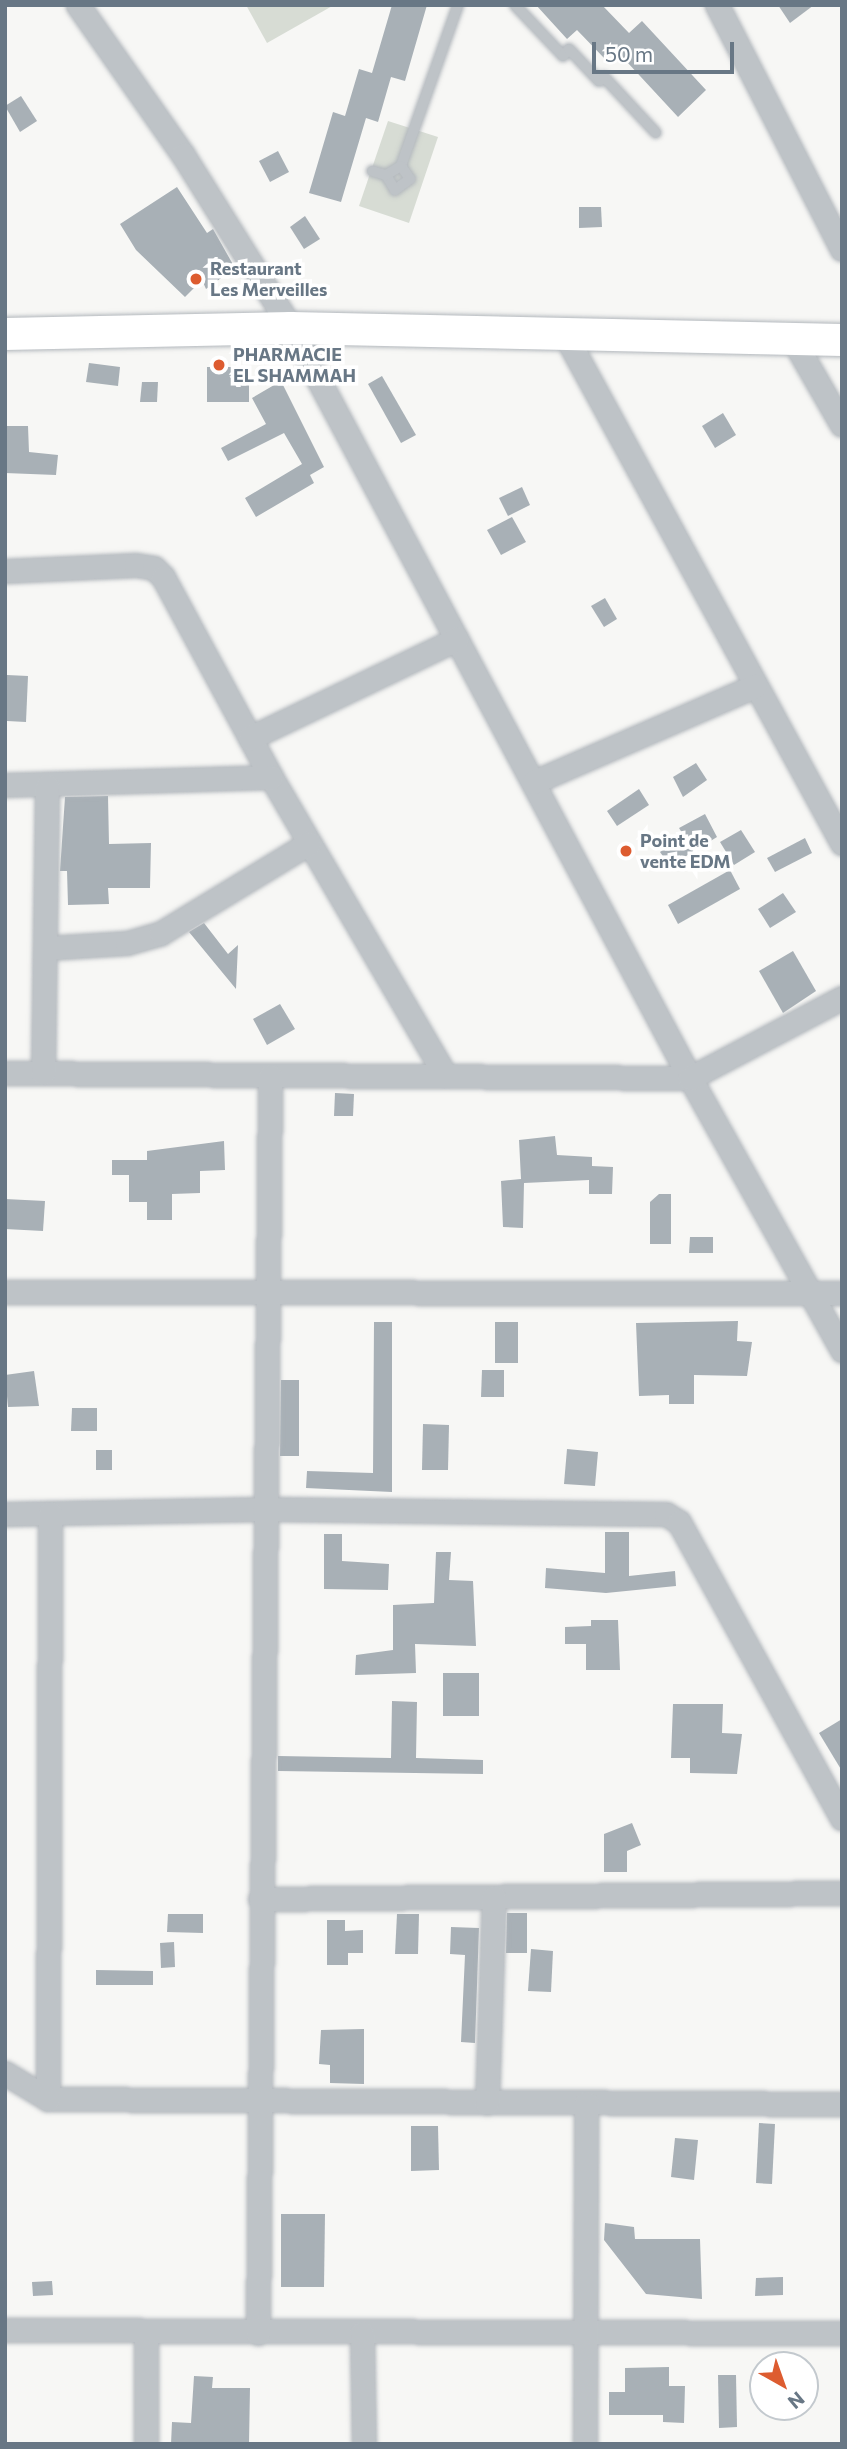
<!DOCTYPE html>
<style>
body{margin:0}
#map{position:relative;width:847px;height:2449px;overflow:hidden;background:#f7f7f5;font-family:Commissioner,sans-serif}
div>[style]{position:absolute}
.green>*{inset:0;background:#d7dcd4}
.building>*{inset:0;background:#a8b0b6}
.roads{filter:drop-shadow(0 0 2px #b3b8bd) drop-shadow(0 0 2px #b3b8bd)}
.lane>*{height:10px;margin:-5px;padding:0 5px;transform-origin:5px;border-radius:5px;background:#bec3c7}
.street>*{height:23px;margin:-11.5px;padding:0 11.5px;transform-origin:11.5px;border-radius:11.5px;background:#bec3c7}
.secondary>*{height:32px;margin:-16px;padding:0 16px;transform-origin:16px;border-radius:16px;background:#fff}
.dots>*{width:19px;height:19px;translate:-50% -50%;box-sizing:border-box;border:4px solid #fff;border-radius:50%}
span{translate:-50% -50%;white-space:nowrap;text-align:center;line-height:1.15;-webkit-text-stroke:7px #fff;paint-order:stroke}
.poi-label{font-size:18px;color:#687785;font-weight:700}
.left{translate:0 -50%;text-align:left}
.frame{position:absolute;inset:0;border:7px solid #687785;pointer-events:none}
.north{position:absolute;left:749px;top:2351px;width:70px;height:70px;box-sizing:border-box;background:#fff;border:2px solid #c3c9ce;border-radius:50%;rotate:140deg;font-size:19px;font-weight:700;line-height:28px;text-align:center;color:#687785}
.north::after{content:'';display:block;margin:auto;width:24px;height:32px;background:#dd5c30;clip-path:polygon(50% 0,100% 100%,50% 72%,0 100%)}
.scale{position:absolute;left:592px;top:42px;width:142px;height:32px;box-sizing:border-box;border:4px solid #687785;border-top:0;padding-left:9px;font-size:21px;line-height:24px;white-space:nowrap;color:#687785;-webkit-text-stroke:5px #fff;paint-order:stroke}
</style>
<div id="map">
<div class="green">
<i style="clip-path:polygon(246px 5px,334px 5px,267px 43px)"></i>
<i style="clip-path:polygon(388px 121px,438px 137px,409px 223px,359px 206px)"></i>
</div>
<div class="building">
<i style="clip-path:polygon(392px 5px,427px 5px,405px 81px,391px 77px,378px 122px,366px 118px,341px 202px,309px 193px,333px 112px,345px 116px,359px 69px,372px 73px)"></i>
<i style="clip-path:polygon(536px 5px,602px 5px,629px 33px,642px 21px,706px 90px,678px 117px,615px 49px,605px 59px,577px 30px,567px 39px)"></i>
<i style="clip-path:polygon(778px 5px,814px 5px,790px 23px)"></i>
<i style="clip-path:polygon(21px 96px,37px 121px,20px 132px,5px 106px)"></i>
<i style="clip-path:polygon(278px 151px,289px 172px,270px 182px,259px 161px)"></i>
<i style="clip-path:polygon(177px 187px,207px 233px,213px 229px,235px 268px,206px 289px,202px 280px,185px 297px,136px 250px,120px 224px)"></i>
<i style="clip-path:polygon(579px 207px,601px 207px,602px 227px,579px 228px)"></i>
<i style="clip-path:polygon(305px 216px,320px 239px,304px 249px,290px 227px)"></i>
<i style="clip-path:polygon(89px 363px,120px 367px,118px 386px,86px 382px)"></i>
<i style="clip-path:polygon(207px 367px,249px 367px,249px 402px,207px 402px)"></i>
<i style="clip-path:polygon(382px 376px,416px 435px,401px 443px,368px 384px)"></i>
<i style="clip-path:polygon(281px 381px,324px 467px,310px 475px,314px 483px,256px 517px,245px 498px,302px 464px,284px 433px,228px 461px,221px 448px,266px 424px,252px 398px)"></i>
<i style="clip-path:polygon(142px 382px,158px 382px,157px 402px,140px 402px)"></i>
<i style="clip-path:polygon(723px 413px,736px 435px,715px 448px,702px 426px)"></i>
<i style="clip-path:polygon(5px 426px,28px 426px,29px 452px,58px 455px,56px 475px,5px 473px)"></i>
<i style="clip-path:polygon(522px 487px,530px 505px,508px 516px,499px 498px)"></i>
<i style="clip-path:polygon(512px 517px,526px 542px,501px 555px,487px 530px)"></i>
<i style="clip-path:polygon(605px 598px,617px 619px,604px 627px,591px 606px)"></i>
<i style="clip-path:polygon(7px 675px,28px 676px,26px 722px,7px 721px)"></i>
<i style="clip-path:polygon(696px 763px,707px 780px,683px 797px,673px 777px)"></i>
<i style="clip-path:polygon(639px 789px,649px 805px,617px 826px,607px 811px)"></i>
<i style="clip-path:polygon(108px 796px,109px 844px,151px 843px,150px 888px,108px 888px,109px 904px,68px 905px,67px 871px,60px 871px,65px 797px)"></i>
<i style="clip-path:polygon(705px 814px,717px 837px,670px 866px,660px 852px,684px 836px,679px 828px)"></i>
<i style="clip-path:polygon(741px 830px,755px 852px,734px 865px,720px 842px)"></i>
<i style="clip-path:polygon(805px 838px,812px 853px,775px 872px,767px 858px)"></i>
<i style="clip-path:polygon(730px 870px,740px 889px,678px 924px,668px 905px)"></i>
<i style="clip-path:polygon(783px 893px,796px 912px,770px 928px,758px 909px)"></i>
<i style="clip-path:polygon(204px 923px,228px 954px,238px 945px,236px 989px,189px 932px)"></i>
<i style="clip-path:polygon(793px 951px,816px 991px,783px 1013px,759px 971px)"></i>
<i style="clip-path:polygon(280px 1004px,295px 1029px,267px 1045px,253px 1019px)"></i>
<i style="clip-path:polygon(335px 1093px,354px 1094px,353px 1116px,334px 1116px)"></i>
<i style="clip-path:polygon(555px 1136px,557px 1155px,592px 1157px,592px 1166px,613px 1167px,612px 1194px,589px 1194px,589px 1180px,524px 1183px,523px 1228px,503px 1227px,501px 1181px,521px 1179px,519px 1140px)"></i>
<i style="clip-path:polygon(224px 1141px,225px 1170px,200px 1171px,200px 1193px,172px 1194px,172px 1220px,147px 1220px,147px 1202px,129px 1202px,129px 1175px,112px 1175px,112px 1160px,147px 1160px,147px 1151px)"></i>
<i style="clip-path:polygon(659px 1194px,671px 1194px,671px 1244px,650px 1244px,650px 1202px)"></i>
<i style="clip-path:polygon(5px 1199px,45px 1201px,43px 1231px,5px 1229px)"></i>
<i style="clip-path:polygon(690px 1237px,713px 1237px,713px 1253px,689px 1253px)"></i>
<i style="clip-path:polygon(738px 1321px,737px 1341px,752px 1342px,747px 1376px,694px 1375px,694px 1404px,669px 1404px,669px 1395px,639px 1396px,636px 1323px)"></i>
<i style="clip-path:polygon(374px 1322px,392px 1322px,392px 1492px,306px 1488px,307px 1471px,373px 1473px)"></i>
<i style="clip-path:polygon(495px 1322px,518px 1322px,518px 1363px,495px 1363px)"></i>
<i style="clip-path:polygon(482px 1370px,504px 1370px,504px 1397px,481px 1397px)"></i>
<i style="clip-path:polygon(34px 1371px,39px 1406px,8px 1407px,5px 1375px)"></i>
<i style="clip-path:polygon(281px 1380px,299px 1380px,299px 1456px,280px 1456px)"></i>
<i style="clip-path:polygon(72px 1408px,97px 1408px,97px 1431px,71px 1431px)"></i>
<i style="clip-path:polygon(423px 1424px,449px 1425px,448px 1470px,422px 1470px)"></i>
<i style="clip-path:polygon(567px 1449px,598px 1452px,595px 1486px,564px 1484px)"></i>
<i style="clip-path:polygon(96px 1450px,112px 1450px,112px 1470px,96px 1470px)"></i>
<i style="clip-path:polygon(605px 1532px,629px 1532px,629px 1576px,675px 1571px,676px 1586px,606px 1593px,545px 1588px,546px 1568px,605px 1573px)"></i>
<i style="clip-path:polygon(324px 1534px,342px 1534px,342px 1561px,389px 1564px,388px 1590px,324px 1589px)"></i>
<i style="clip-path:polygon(436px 1552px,451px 1552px,449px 1580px,473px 1581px,476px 1646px,415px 1644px,416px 1673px,355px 1675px,356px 1655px,393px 1650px,393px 1605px,434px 1603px)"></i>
<i style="clip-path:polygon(591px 1620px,618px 1620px,620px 1670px,586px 1670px,586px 1644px,565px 1644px,565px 1627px,591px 1626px)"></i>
<i style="clip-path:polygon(443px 1673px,479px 1673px,479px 1716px,443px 1716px)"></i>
<i style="clip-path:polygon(392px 1701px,417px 1702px,416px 1758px,483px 1760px,483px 1774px,278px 1771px,278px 1756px,391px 1758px)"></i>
<i style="clip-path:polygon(673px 1704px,723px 1704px,722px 1733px,742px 1734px,737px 1774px,690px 1773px,690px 1758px,671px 1758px)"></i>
<i style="clip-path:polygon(842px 1719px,842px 1771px,819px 1733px)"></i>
<i style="clip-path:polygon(632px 1823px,641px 1845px,627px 1851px,627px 1872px,604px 1872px,604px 1834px)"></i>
<i style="clip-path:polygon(507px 1913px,527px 1913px,527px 1953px,506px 1953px)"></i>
<i style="clip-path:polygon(168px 1914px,203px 1914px,203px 1933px,167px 1932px)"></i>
<i style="clip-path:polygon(397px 1914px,419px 1914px,418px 1954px,395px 1954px)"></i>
<i style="clip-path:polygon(327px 1920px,345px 1920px,345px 1931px,363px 1930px,363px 1953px,348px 1953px,348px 1965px,327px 1965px)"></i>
<i style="clip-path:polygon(451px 1927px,479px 1928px,475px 2043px,461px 2042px,465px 1955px,450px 1954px)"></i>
<i style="clip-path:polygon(174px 1942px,175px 1967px,161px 1968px,160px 1943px)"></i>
<i style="clip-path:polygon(531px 1949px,553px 1951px,551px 1992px,528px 1991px)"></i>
<i style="clip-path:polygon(96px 1970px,153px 1971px,153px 1985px,96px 1985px)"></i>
<i style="clip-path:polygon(364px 2029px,364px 2084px,330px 2083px,330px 2065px,319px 2064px,321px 2030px)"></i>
<i style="clip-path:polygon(759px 2123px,775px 2124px,772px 2184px,756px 2183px)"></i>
<i style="clip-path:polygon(411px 2126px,438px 2126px,439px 2170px,411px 2171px)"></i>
<i style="clip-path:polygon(675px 2138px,698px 2140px,694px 2180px,671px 2177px)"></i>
<i style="clip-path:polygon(281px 2214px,325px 2214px,324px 2287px,281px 2287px)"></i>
<i style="clip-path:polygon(605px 2223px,634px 2227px,635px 2239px,700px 2239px,702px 2299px,646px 2294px,604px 2240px)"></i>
<i style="clip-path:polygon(783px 2277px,783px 2295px,755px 2296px,756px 2278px)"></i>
<i style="clip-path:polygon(52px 2281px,53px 2295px,33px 2296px,32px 2282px)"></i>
<i style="clip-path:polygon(669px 2367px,669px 2386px,685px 2386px,684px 2423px,663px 2422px,663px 2415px,609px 2415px,609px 2392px,625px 2392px,625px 2368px)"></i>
<i style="clip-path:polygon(718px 2375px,736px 2375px,737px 2427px,719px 2428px)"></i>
<i style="clip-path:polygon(194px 2376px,213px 2377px,212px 2388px,250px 2388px,249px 2444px,171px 2444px,172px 2422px,191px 2423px)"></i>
</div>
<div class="roads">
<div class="lane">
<i style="left:515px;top:5px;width:70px;rotate:46.7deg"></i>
<i style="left:563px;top:56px;width:9px;rotate:-49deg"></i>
<i style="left:569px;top:49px;width:44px;rotate:46.8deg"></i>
<i style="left:599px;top:81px;width:6px;rotate:-39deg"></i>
<i style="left:604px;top:77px;width:76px;rotate:47.1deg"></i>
<i style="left:401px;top:166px;width:171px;rotate:-70.5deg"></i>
<i style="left:401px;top:166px;width:16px;rotate:55deg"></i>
<i style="left:410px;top:179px;width:19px;rotate:144deg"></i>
<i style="left:395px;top:190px;width:17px;rotate:-121deg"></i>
<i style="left:386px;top:175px;width:17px;rotate:-31deg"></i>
<i style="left:372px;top:171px;width:15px;rotate:16deg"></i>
</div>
<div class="street">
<i style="left:78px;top:5px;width:183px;rotate:55deg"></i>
<i style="left:183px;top:155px;width:204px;rotate:58deg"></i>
<i style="left:291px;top:328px;width:850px;rotate:61.99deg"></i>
<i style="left:690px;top:1078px;width:312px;rotate:60.8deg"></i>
<i style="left:717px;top:5px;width:274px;rotate:62.9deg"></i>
<i style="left:564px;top:333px;width:581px;rotate:61.41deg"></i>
<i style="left:792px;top:338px;width:100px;rotate:60.1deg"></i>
<i style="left:5px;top:571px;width:131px;rotate:-2.6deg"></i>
<i style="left:136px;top:565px;width:18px;rotate:9deg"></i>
<i style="left:154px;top:568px;width:13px;rotate:45deg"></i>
<i style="left:163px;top:577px;width:227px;rotate:61.6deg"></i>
<i style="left:271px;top:777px;width:346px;rotate:59.7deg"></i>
<i style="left:250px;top:738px;width:229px;rotate:-25.6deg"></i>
<i style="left:534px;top:782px;width:241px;rotate:-23.5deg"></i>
<i style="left:5px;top:785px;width:266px;rotate:-1.7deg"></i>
<i style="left:46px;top:948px;width:81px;rotate:-3.5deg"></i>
<i style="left:127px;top:943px;width:35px;rotate:-16deg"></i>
<i style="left:161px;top:933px;width:173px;rotate:-31.3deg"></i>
<i style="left:5px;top:1073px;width:685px;rotate:0.42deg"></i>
<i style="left:690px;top:1078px;width:172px;rotate:-27.8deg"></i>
<i style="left:43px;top:1073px;width:287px;rotate:-89.2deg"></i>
<i style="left:5px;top:1292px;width:837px;rotate:0.07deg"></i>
<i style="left:5px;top:1514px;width:259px;rotate:-1.1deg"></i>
<i style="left:264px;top:1509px;width:402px;rotate:0.7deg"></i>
<i style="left:666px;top:1514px;width:15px;rotate:32deg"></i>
<i style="left:679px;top:1522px;width:338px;rotate:61.2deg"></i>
<i style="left:260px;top:1899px;width:582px;rotate:-0.59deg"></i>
<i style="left:5px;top:2073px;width:50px;rotate:31.2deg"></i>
<i style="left:48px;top:2099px;width:794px;rotate:0.36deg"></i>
<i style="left:48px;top:2099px;width:586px;rotate:-89.8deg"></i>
<i style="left:487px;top:2103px;width:206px;rotate:-88.1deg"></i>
<i style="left:5px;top:2330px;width:837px;rotate:0.21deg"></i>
<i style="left:146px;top:2333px;width:111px;rotate:90deg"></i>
<i style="left:258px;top:2333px;width:1257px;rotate:-89.45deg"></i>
<i style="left:362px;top:2333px;width:111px;rotate:89deg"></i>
<i style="left:585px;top:2444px;width:341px;rotate:-89.8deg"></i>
</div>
<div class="secondary">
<i style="left:5px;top:334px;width:286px;rotate:-1.2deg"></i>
<i style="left:291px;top:328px;width:551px;rotate:1.25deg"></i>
</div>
</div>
<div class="dots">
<i style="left:196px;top:279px;background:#dd5c30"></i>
<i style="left:219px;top:365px;background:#dd5c30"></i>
<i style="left:626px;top:851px;background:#dd5c30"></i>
</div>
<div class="poi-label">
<span class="left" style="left:210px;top:279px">Restaurant<br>Les Merveilles</span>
<span class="left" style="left:233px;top:365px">PHARMACIE<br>EL SHAMMAH</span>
<span class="left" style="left:640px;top:851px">Point de<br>vente EDM</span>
</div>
<div class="frame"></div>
<div class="north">N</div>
<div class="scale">50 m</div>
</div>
